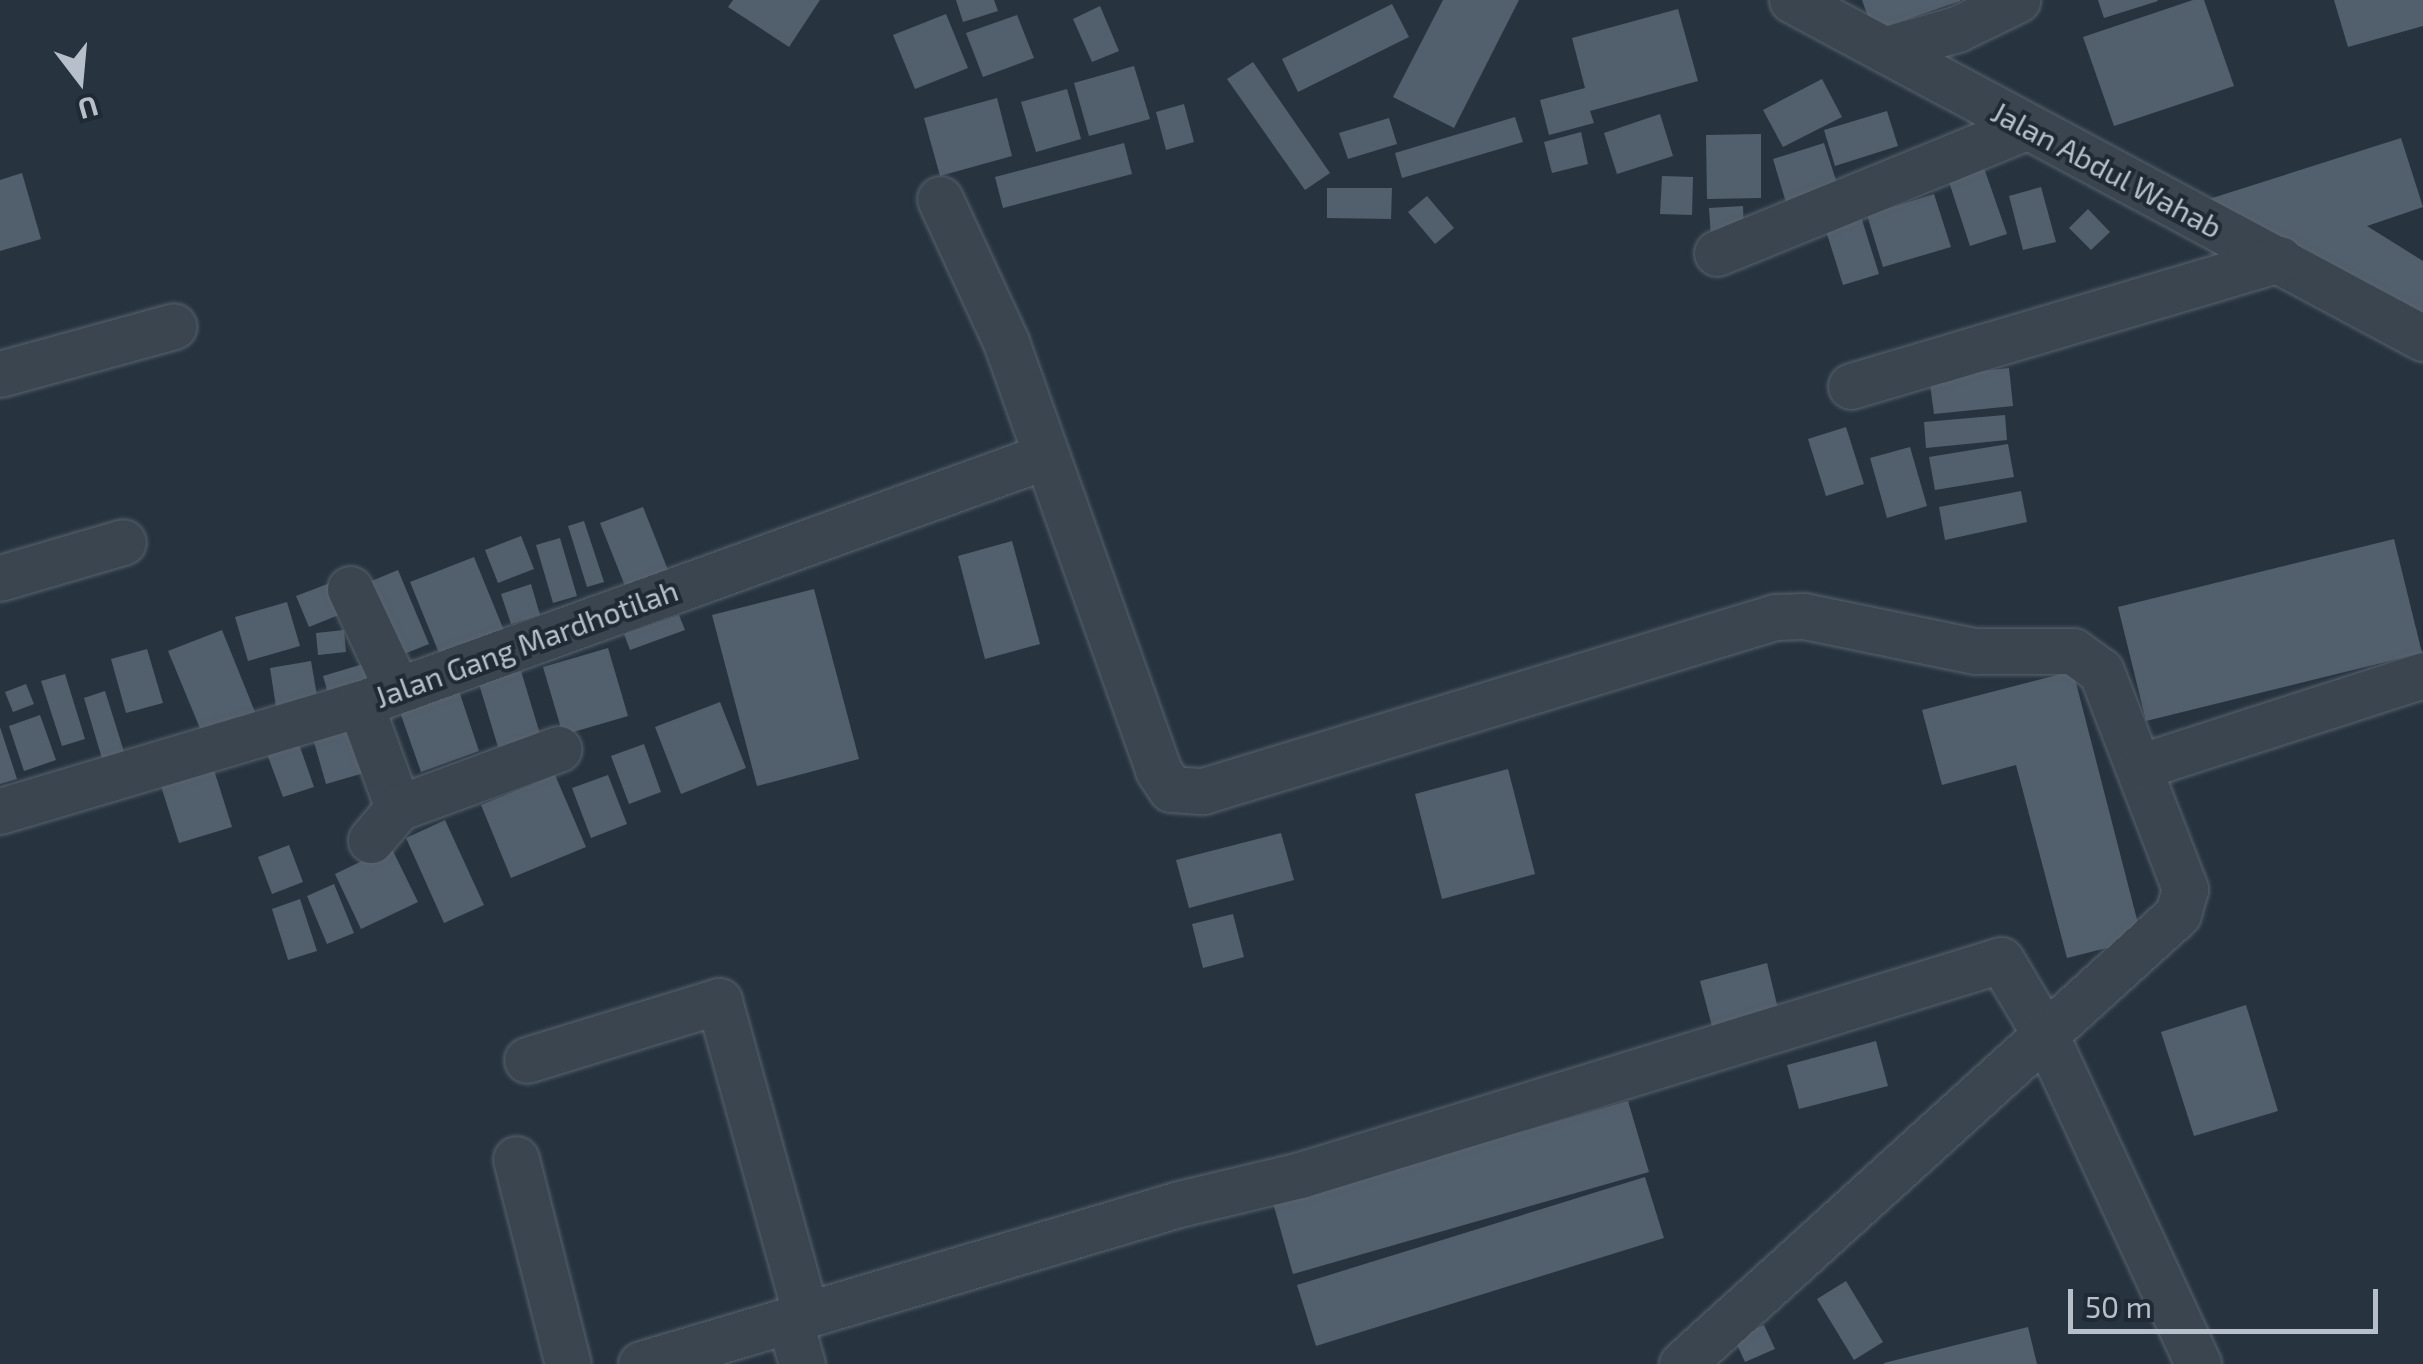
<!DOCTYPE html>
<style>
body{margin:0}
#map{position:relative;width:2423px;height:1364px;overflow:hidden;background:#273440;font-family:"Exo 2",sans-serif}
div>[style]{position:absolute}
.building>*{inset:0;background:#525f6d}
.roads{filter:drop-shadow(0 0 2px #59636d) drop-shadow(0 0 2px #59636d)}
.minor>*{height:45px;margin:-22.5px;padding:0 22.5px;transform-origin:22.5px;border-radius:22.5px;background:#3b4550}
span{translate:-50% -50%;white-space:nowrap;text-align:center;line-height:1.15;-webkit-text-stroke:8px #1f2a35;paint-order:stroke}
.street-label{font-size:30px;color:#b7c0ca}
.north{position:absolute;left:30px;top:30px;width:100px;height:100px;-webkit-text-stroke:8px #1f2a35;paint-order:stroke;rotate:164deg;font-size:28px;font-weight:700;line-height:40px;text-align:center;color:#b7c0ca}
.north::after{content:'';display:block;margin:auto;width:35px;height:45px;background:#b7c0ca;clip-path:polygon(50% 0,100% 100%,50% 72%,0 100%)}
.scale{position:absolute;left:2068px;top:1289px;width:310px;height:45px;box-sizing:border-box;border:5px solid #b7c0ca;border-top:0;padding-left:12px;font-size:30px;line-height:35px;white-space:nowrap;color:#b7c0ca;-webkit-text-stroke:8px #1f2a35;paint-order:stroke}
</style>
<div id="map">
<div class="building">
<i style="clip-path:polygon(733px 0,820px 0,789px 47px,728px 7px)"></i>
<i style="clip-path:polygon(956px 0,994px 0,998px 11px,963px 22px)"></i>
<i style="clip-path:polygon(1443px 0,1519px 0,1454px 128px,1393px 97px)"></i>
<i style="clip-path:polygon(1862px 0,1960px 0,1960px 1px,1873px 31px)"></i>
<i style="clip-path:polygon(2098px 0,2157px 0,2158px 1px,2104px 18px)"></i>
<i style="clip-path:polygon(2193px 0,2204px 0,2234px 86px,2114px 126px,2083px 37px)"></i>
<i style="clip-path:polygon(2334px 0,2423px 0,2423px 26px,2348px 47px)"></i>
<i style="clip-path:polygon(1392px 4px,1409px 37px,1298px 92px,1282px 59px)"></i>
<i style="clip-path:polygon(1100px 6px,1119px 51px,1092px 62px,1073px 19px)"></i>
<i style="clip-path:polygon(1678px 9px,1698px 81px,1590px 111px,1594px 123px,1549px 135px,1540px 100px,1585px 88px,1572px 38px)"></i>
<i style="clip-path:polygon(946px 14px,968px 68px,915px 89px,893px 35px)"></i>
<i style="clip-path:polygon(1017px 15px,1034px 58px,983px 77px,966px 33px)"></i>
<i style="clip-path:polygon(1253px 62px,1330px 173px,1305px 190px,1227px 79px)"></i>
<i style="clip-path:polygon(1134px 66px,1150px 119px,1089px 136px,1074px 83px)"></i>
<i style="clip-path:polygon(1822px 79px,1842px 117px,1783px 147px,1763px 110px)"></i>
<i style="clip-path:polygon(1067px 89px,1081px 139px,1036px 152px,1021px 102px)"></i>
<i style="clip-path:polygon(997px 98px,1012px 156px,940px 176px,924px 118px)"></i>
<i style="clip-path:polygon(1184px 104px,1194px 142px,1166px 150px,1156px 112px)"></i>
<i style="clip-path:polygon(1887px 111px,1898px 146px,1835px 166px,1824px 130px)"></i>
<i style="clip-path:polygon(1660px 114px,1673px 156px,1617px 174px,1604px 133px)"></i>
<i style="clip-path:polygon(1515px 117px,1523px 142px,1402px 178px,1395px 153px)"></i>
<i style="clip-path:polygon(1389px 118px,1397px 144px,1348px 159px,1339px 133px)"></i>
<i style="clip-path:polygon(1581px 132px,1588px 164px,1552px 173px,1544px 142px)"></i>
<i style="clip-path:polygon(1761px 134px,1761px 198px,1707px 199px,1706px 135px)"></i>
<i style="clip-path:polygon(2401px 138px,2423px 207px,2367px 226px,2423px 261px,2423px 322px,2206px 200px)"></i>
<i style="clip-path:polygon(1124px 143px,1132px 174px,1003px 208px,995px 177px)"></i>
<i style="clip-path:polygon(1824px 143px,1842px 199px,1790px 216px,1773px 159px)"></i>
<i style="clip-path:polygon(1984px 168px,2007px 234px,1970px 246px,1948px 179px)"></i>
<i style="clip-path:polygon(22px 173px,41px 239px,0 251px,0 180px)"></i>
<i style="clip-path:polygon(1662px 176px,1693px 177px,1692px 215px,1660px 214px)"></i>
<i style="clip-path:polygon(2041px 187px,2056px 242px,2023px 250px,2009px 196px)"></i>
<i style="clip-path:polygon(1327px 188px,1392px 188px,1391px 219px,1327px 218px)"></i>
<i style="clip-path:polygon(1934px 194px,1951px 247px,1883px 267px,1867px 215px)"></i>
<i style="clip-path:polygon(1427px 196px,1454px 228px,1435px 244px,1408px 212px)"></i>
<i style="clip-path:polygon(1743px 206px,1744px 236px,1711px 238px,1709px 208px)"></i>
<i style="clip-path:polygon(1858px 207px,1879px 274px,1843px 285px,1822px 218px)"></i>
<i style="clip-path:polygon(2088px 209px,2110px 232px,2091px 250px,2069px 228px)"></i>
<i style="clip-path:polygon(2009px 368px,2013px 406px,1934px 414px,1929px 377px)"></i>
<i style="clip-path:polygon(2005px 415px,2007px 440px,1926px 448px,1924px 422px)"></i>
<i style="clip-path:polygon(1846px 427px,1864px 484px,1826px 496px,1808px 439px)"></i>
<i style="clip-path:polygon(2008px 444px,2014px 477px,1935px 490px,1929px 457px)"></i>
<i style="clip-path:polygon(1910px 447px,1927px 506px,1887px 518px,1870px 458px)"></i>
<i style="clip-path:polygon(2021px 491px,2027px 522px,1945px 540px,1939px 507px)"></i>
<i style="clip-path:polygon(643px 507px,670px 575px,627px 591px,600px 523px)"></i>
<i style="clip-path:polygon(584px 521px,604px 582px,587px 587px,568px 526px)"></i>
<i style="clip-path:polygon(521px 536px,534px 569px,498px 583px,485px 550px)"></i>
<i style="clip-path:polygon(560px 538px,577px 596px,553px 603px,536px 545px)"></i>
<i style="clip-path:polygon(2394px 539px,2422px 653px,2146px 721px,2118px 607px)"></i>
<i style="clip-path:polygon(1012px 541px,1040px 644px,985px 659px,958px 556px)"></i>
<i style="clip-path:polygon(474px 557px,505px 633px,441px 658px,410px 582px)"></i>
<i style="clip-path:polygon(398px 570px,429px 644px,399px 656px,369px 582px)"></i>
<i style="clip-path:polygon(330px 583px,341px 614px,309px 627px,296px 596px)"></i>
<i style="clip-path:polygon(531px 584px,540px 615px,511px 624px,501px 594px)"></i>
<i style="clip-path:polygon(814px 589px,859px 759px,757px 786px,712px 615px)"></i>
<i style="clip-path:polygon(287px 602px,300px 646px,248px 661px,235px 617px)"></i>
<i style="clip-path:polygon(679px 615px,685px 630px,630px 650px,624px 634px)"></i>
<i style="clip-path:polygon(222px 630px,257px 717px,204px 738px,168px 651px)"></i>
<i style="clip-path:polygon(344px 630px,346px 652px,318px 655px,316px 633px)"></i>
<i style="clip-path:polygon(608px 648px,628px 716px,563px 735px,543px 667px)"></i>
<i style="clip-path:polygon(147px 649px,163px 703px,126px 713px,111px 659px)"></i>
<i style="clip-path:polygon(311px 661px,320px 713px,278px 720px,270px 668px)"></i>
<i style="clip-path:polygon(363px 664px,372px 695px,332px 707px,323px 676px)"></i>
<i style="clip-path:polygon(521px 671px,540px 734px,498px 747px,479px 684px)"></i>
<i style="clip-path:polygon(2073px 671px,2142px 939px,2067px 958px,2016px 765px,1942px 785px,1922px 710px)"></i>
<i style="clip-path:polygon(65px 674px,85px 739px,62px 746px,41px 681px)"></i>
<i style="clip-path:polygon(26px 684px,34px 704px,13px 712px,5px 692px)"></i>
<i style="clip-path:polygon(105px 691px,125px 755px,103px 762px,84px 698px)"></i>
<i style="clip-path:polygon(459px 691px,479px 751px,421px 772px,400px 712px)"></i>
<i style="clip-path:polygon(720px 702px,746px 768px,681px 794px,655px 727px)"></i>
<i style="clip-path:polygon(40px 715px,56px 760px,24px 771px,9px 726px)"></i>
<i style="clip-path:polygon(357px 722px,371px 771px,326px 784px,312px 735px)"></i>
<i style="clip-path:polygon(0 727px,17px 779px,0 784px)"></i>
<i style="clip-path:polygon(299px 744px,314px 787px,283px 797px,267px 754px)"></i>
<i style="clip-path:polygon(644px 744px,661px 792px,629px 804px,611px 756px)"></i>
<i style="clip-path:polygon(1508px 769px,1535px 874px,1442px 899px,1415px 794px)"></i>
<i style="clip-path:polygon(214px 770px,232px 827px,179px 843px,161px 786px)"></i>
<i style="clip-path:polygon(555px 775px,586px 847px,511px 878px,481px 805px)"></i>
<i style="clip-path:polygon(608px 775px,627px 824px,591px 838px,572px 788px)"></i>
<i style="clip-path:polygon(445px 820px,484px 905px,444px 923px,406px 838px)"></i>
<i style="clip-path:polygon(1281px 833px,1294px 880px,1189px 908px,1176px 860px)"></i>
<i style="clip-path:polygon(289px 845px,303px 882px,272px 894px,258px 857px)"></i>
<i style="clip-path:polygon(391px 847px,418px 902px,361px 929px,335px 874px)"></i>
<i style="clip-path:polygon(334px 884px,354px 933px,327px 944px,307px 896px)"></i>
<i style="clip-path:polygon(300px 899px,317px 951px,288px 960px,272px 909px)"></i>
<i style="clip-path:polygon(1233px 914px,1244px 957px,1203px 968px,1192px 924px)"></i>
<i style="clip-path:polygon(1767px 963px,1779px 1013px,1713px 1030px,1700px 981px)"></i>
<i style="clip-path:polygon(2246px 1005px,2278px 1111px,2194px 1136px,2161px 1032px)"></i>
<i style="clip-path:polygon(1876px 1041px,1888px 1086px,1799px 1109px,1787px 1065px)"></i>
<i style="clip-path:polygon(1628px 1101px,1649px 1172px,1293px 1274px,1273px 1203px)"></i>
<i style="clip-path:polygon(1645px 1177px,1664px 1238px,1316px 1346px,1297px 1285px)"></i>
<i style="clip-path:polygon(1846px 1281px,1883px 1342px,1854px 1360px,1817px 1299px)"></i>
<i style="clip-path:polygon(1764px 1325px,1775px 1349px,1745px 1362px,1734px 1338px)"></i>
<i style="clip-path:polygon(2028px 1327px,2037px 1364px,1884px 1364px,1884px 1363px)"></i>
</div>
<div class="roads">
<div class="minor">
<i style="left:1792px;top:0;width:716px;rotate:28.18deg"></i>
<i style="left:1887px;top:49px;width:73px;rotate:-15.9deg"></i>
<i style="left:1957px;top:29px;width:67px;rotate:-25.8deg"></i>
<i style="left:940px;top:199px;width:157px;rotate:65.2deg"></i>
<i style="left:1006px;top:342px;width:454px;rotate:70.4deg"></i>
<i style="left:1158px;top:770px;width:23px;rotate:56deg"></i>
<i style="left:1171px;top:789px;width:32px;rotate:4deg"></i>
<i style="left:1203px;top:791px;width:598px;rotate:-16.92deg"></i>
<i style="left:1775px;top:617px;width:29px;rotate:-2deg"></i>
<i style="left:1804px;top:616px;width:175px;rotate:11.6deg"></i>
<i style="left:1975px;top:651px;width:98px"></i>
<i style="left:2073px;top:651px;width:34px;rotate:36deg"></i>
<i style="left:2101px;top:671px;width:234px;rotate:68.9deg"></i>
<i style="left:2185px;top:889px;width:26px;rotate:106deg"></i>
<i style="left:2178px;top:914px;width:670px;rotate:137.78deg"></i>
<i style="left:1717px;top:253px;width:334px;rotate:-22.2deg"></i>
<i style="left:0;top:374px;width:180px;rotate:-15.4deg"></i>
<i style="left:1851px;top:386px;width:447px;rotate:-16.5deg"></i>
<i style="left:0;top:578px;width:128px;rotate:-16.3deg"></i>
<i style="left:350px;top:589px;width:110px;rotate:64.8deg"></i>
<i style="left:360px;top:704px;width:111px;rotate:69.9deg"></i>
<i style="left:398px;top:808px;width:42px;rotate:130.2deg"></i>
<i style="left:2142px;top:766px;width:295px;rotate:-17.9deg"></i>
<i style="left:398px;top:808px;width:171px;rotate:-20.2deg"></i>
<i style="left:0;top:811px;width:376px;rotate:-16.6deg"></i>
<i style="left:360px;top:704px;width:729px;rotate:-19.88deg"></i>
<i style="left:527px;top:1060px;width:201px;rotate:-17.1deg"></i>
<i style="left:719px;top:1001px;width:326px;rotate:74.5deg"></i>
<i style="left:516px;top:1159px;width:211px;rotate:75.8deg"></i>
<i style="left:789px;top:1320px;width:46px;rotate:73.5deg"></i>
<i style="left:641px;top:1364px;width:561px;rotate:-16.56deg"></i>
<i style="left:1179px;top:1204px;width:124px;rotate:-13.5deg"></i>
<i style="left:1300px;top:1175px;width:733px;rotate:-17.05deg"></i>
<i style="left:2001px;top:960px;width:86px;rotate:59.3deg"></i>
<i style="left:2045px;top:1034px;width:364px;rotate:65.1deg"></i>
</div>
</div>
<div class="street-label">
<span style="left:2107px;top:169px;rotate:28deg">Jalan Abdul Wahab</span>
<span style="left:526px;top:643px;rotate:-20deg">Jalan Gang Mardhotilah</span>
</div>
<div class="north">U</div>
<div class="scale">50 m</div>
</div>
